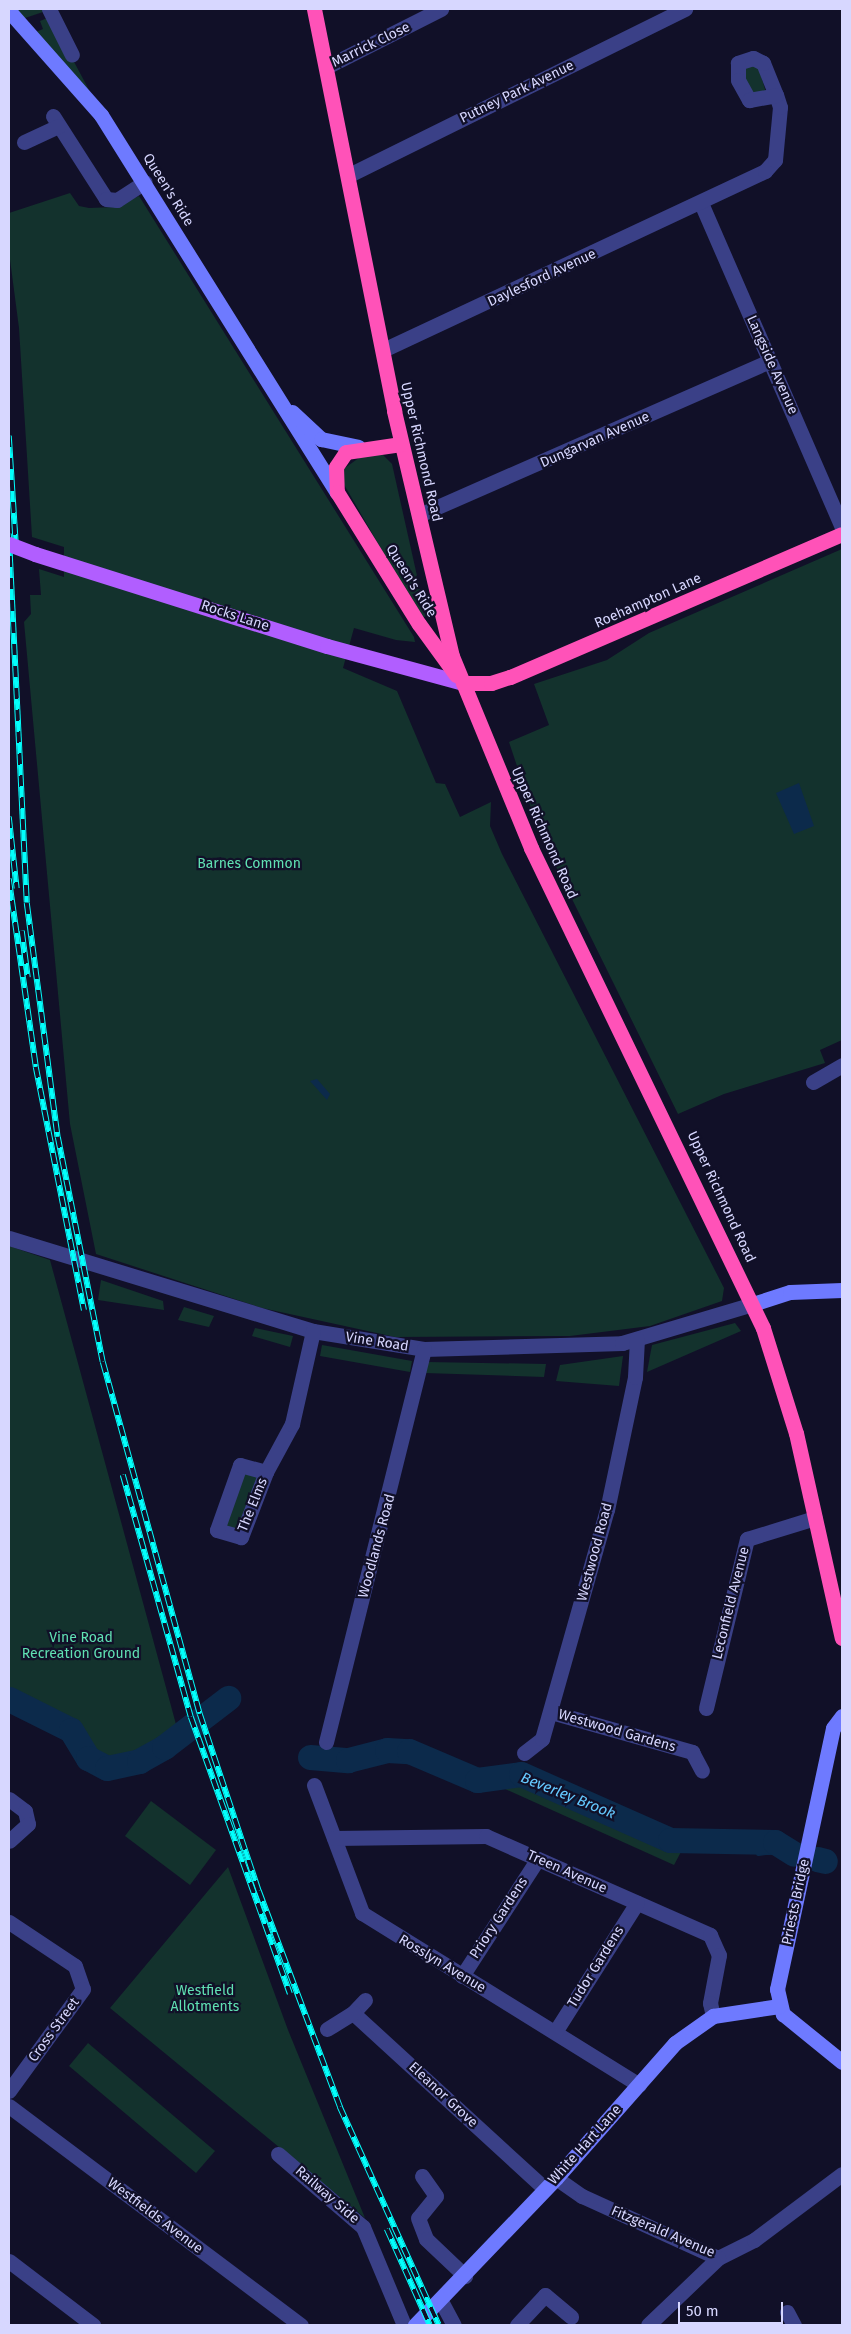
<!DOCTYPE html>
<style>
body{margin:0}
#map{position:relative;width:851px;height:2334px;overflow:hidden;background:#111028;font-family:"Fira Sans",sans-serif}
div>[style]{position:absolute}
.green>*{inset:0;background:#13322d}
.water>*{inset:0;background:#0c2a4b}
.stream>*{height:4.5px;margin:-2.25px;padding:0 2.25px;transform-origin:2.25px;border-radius:2.25px;background:#0c2a4b}
.river>*{height:25px;margin:-12.5px;padding:0 12.5px;transform-origin:12.5px;border-radius:12.5px;background:#0c2a4b}
.street>*{height:15px;margin:-7.5px;padding:0 7.5px;transform-origin:7.5px;border-radius:7.5px;background:#3a4087}
.secondary>*{height:15px;margin:-7.5px;padding:0 7.5px;transform-origin:7.5px;border-radius:7.5px;background:#6e7aff}
.primary>*{height:15px;margin:-7.5px;padding:0 7.5px;transform-origin:7.5px;border-radius:7.5px;background:#b15eff}
.highway>*{height:15px;margin:-7.5px;padding:0 7.5px;transform-origin:7.5px;border-radius:7.5px;background:#ff52b8}
.rail>*{height:5.5px;margin-top:-2.75px;transform-origin:0;background:repeating-linear-gradient(90deg,#111028 0 11px,#03fffc 0 22px);box-sizing:border-box;border-block:1px solid #03fffc}
.primary-bridge>*{height:15px;margin:-7.5px;padding:0 7.5px;transform-origin:7.5px;border-radius:7.5px;background:#b15eff}
span{translate:-50% -50%;white-space:nowrap;text-align:center;line-height:1.15;-webkit-text-stroke:4.5px #111028;paint-order:stroke}
.street-label{font-size:14px;color:#d7d7ff}
.park-label{font-size:14px;color:#60e1b3}
.water-label{font-size:15px;color:#65c9ff;font-style:italic}
.frame{position:absolute;inset:0;border:10px solid #d7d7ff;pointer-events:none}
.scale{position:absolute;left:678px;top:2302px;width:105px;height:22px;box-sizing:border-box;border:2px solid #d7d7ff;border-top:0;padding-left:6px;font-size:15px;line-height:18px;white-space:nowrap;color:#d7d7ff;-webkit-text-stroke:4px #111028;paint-order:stroke}
</style>
<div id="map">
<div class="green">
<i style="clip-path:polygon(12px 9px,45px 9px,46px 11px,22px 19px)"></i>
<i style="clip-path:polygon(50px 17px,88px 88px,92px 99px,36px 32px,43px 29px,40px 21px)"></i>
<i style="clip-path:polygon(753px 64px,759px 68px,766px 93px,748px 92px,743px 68px)"></i>
<i style="clip-path:polygon(70px 193px,79px 206px,89px 208px,115px 207px,139px 196px,414px 637px,415px 642px,396px 640px,354px 628px,343px 668px,397px 691px,436px 783px,445px 784px,460px 817px,491px 802px,490px 826px,502px 854px,724px 1288px,722px 1301px,650px 1326px,570px 1336px,395px 1337px,262px 1308px,96px 1254px,70px 1124px,24px 622px,31px 614px,30px 595px,41px 595px,39px 569px,64px 577px,64px 547px,32px 537px,19px 328px,9px 252px,9px 213px)"></i>
<i style="clip-path:polygon(363px 455px,383px 455px,392px 464px,426px 616px,422px 618px,406px 592px,342px 481px,342px 470px)"></i>
<i style="clip-path:polygon(842px 549px,842px 1040px,820px 1050px,825px 1063px,724px 1094px,678px 1114px,539px 832px,509px 742px,549px 725px,534px 684px,607px 660px,649px 633px)"></i>
<i style="clip-path:polygon(9px 1246px,50px 1260px,177px 1728px,131px 1757px,99px 1757px,81px 1728px,9px 1691px)"></i>
<i style="clip-path:polygon(101px 1280px,163px 1301px,164px 1310px,98px 1300px)"></i>
<i style="clip-path:polygon(184px 1307px,214px 1316px,209px 1327px,178px 1320px)"></i>
<i style="clip-path:polygon(735px 1323px,741px 1331px,647px 1372px,652px 1345px)"></i>
<i style="clip-path:polygon(255px 1328px,293px 1336px,290px 1347px,252px 1336px)"></i>
<i style="clip-path:polygon(322px 1345px,412px 1361px,410px 1372px,320px 1356px)"></i>
<i style="clip-path:polygon(623px 1356px,619px 1386px,556px 1381px,560px 1365px)"></i>
<i style="clip-path:polygon(427px 1362px,546px 1364px,544px 1377px,425px 1373px)"></i>
<i style="clip-path:polygon(243px 1471px,259px 1476px,238px 1530px,225px 1526px)"></i>
<i style="clip-path:polygon(522px 1777px,682px 1850px,674px 1865px,494px 1784px)"></i>
<i style="clip-path:polygon(151px 1801px,216px 1850px,190px 1885px,125px 1836px)"></i>
<i style="clip-path:polygon(228px 1867px,288px 2030px,365px 2218px,110px 2008px)"></i>
<i style="clip-path:polygon(88px 2043px,215px 2151px,196px 2173px,69px 2066px)"></i>
</div>
<div class="water">
<i style="clip-path:polygon(799px 783px,814px 826px,794px 834px,776px 793px)"></i>
<i style="clip-path:polygon(317px 1079px,330px 1094px,327px 1100px,310px 1081px)"></i>
</div>
<div class="stream">
<i style="left:98px;top:1773px;width:10px;rotate:-29deg"></i>
<i style="left:758px;top:1853px;width:24px;rotate:-7deg"></i>
</div>
<div class="river">
<i style="left:9px;top:1699px;width:69px;rotate:26.6deg"></i>
<i style="left:71px;top:1730px;width:33px;rotate:59deg"></i>
<i style="left:88px;top:1758px;width:21px;rotate:28deg"></i>
<i style="left:107px;top:1768px;width:33px;rotate:-12deg"></i>
<i style="left:139px;top:1761px;width:29px;rotate:-29deg"></i>
<i style="left:164px;top:1747px;width:81px;rotate:-37.4deg"></i>
<i style="left:310px;top:1757px;width:38px;rotate:5deg"></i>
<i style="left:348px;top:1760px;width:40px;rotate:-14.4deg"></i>
<i style="left:387px;top:1750px;width:22px;rotate:3deg"></i>
<i style="left:409px;top:1751px;width:74px;rotate:23.1deg"></i>
<i style="left:477px;top:1780px;width:44px;rotate:-7.8deg"></i>
<i style="left:521px;top:1774px;width:163px;rotate:23.9deg"></i>
<i style="left:670px;top:1840px;width:105px;rotate:1.1deg"></i>
<i style="left:775px;top:1842px;width:22px;rotate:32deg"></i>
<i style="left:817px;top:1859px;width:8px;rotate:14deg"></i>
</div>
<div class="street">
<i style="left:49px;top:9px;width:51px;rotate:63.4deg"></i>
<i style="left:326px;top:67px;width:129px;rotate:-26.8deg"></i>
<i style="left:53px;top:116px;width:98px;rotate:57.4deg"></i>
<i style="left:106px;top:199px;width:11px;rotate:5deg"></i>
<i style="left:117px;top:200px;width:33px;rotate:-33deg"></i>
<i style="left:24px;top:142px;width:38px;rotate:-25deg"></i>
<i style="left:349px;top:175px;width:375px;rotate:-26.3deg"></i>
<i style="left:701px;top:203px;width:353px;rotate:66.5deg"></i>
<i style="left:383px;top:350px;width:422px;rotate:-25.1deg"></i>
<i style="left:765px;top:171px;width:15px;rotate:-48deg"></i>
<i style="left:775px;top:160px;width:53px;rotate:-84.6deg"></i>
<i style="left:780px;top:107px;width:13px;rotate:-108deg"></i>
<i style="left:776px;top:95px;width:35px;rotate:-112deg"></i>
<i style="left:763px;top:63px;width:11px;rotate:-153deg"></i>
<i style="left:753px;top:58px;width:16px;rotate:162deg"></i>
<i style="left:738px;top:63px;width:17px;rotate:90deg"></i>
<i style="left:738px;top:80px;width:23px;rotate:61deg"></i>
<i style="left:749px;top:100px;width:27px;rotate:-10deg"></i>
<i style="left:419px;top:515px;width:382px;rotate:-23.7deg"></i>
<i style="left:813px;top:1082px;width:34px;rotate:-30deg"></i>
<i style="left:9px;top:1238px;width:318px;rotate:17deg"></i>
<i style="left:313px;top:1331px;width:112px;rotate:9.2deg"></i>
<i style="left:424px;top:1349px;width:198px;rotate:-1.7deg"></i>
<i style="left:622px;top:1343px;width:137px;rotate:-16.6deg"></i>
<i style="left:266px;top:1472px;width:70px;rotate:111deg"></i>
<i style="left:241px;top:1537px;width:25px;rotate:-164deg"></i>
<i style="left:217px;top:1530px;width:69px;rotate:-70.5deg"></i>
<i style="left:240px;top:1465px;width:27px;rotate:15deg"></i>
<i style="left:266px;top:1472px;width:55px;rotate:-61.6deg"></i>
<i style="left:292px;top:1424px;width:95px;rotate:-77.3deg"></i>
<i style="left:706px;top:1708px;width:174px;rotate:-76.4deg"></i>
<i style="left:747px;top:1539px;width:71px;rotate:-17.2deg"></i>
<i style="left:551px;top:1712px;width:147px;rotate:15.8deg"></i>
<i style="left:692px;top:1752px;width:21px;rotate:62deg"></i>
<i style="left:326px;top:1742px;width:405px;rotate:-76deg"></i>
<i style="left:524px;top:1753px;width:23px;rotate:-38deg"></i>
<i style="left:542px;top:1739px;width:238px;rotate:-74.2deg"></i>
<i style="left:607px;top:1510px;width:136px;rotate:-78.1deg"></i>
<i style="left:635px;top:1377px;width:38px;rotate:-87deg"></i>
<i style="left:314px;top:1785px;width:137px;rotate:69.4deg"></i>
<i style="left:362px;top:1913px;width:326px;rotate:31.8deg"></i>
<i style="left:9px;top:1799px;width:20px;rotate:37deg"></i>
<i style="left:25px;top:1811px;width:13px;rotate:77deg"></i>
<i style="left:28px;top:1824px;width:25px;rotate:138deg"></i>
<i style="left:334px;top:1838px;width:152px;rotate:-0.8deg"></i>
<i style="left:486px;top:1836px;width:245px;rotate:23.8deg"></i>
<i style="left:710px;top:1935px;width:22px;rotate:66deg"></i>
<i style="left:719px;top:1955px;width:49px;rotate:100.6deg"></i>
<i style="left:710px;top:2003px;width:13px;rotate:77deg"></i>
<i style="left:9px;top:1922px;width:79px;rotate:33.7deg"></i>
<i style="left:75px;top:1966px;width:24px;rotate:71deg"></i>
<i style="left:83px;top:1989px;width:126px;rotate:126deg"></i>
<i style="left:462px;top:1976px;width:138px;rotate:-57.1deg"></i>
<i style="left:365px;top:2000px;width:18px;rotate:133deg"></i>
<i style="left:353px;top:2013px;width:260px;rotate:42.5deg"></i>
<i style="left:327px;top:2029px;width:31px;rotate:-32deg"></i>
<i style="left:555px;top:2032px;width:153px;rotate:-57.6deg"></i>
<i style="left:9px;top:2106px;width:365px;rotate:36.9deg"></i>
<i style="left:278px;top:2154px;width:112px;rotate:40.7deg"></i>
<i style="left:363px;top:2227px;width:106px;rotate:67.3deg"></i>
<i style="left:422px;top:2176px;width:24px;rotate:55deg"></i>
<i style="left:436px;top:2196px;width:28px;rotate:129deg"></i>
<i style="left:418px;top:2218px;width:22px;rotate:69deg"></i>
<i style="left:426px;top:2239px;width:54px;rotate:43.5deg"></i>
<i style="left:556px;top:2178px;width:32px;rotate:35deg"></i>
<i style="left:582px;top:2196px;width:149px;rotate:24.5deg"></i>
<i style="left:718px;top:2258px;width:40px;rotate:-26.6deg"></i>
<i style="left:754px;top:2240px;width:110px;rotate:-36.9deg"></i>
<i style="left:9px;top:2261px;width:106px;rotate:37.3deg"></i>
<i style="left:441px;top:2301px;width:27px;rotate:62deg"></i>
<i style="left:787px;top:2312px;width:15px;rotate:62deg"></i>
<i style="left:517px;top:2325px;width:41px;rotate:-47deg"></i>
<i style="left:545px;top:2295px;width:34px;rotate:40deg"></i>
<i style="left:648px;top:2325px;width:97px;rotate:-43.7deg"></i>
</div>
<div class="secondary">
<i style="left:9px;top:11px;width:139px;rotate:48.5deg"></i>
<i style="left:101px;top:115px;width:445px;rotate:58deg"></i>
<i style="left:292px;top:412px;width:40px;rotate:43deg"></i>
<i style="left:321px;top:439px;width:38px;rotate:12deg"></i>
<i style="left:753px;top:1304px;width:39px;rotate:-18deg"></i>
<i style="left:790px;top:1292px;width:52px;rotate:-2.2deg"></i>
<i style="left:842px;top:1716px;width:15px;rotate:127deg"></i>
<i style="left:833px;top:1728px;width:267px;rotate:102.1deg"></i>
<i style="left:777px;top:1989px;width:26px;rotate:77deg"></i>
<i style="left:783px;top:2014px;width:76px;rotate:39.1deg"></i>
<i style="left:415px;top:2325px;width:204px;rotate:-46.2deg"></i>
<i style="left:556px;top:2178px;width:180px;rotate:-48.6deg"></i>
<i style="left:675px;top:2043px;width:47px;rotate:-35.4deg"></i>
<i style="left:713px;top:2016px;width:67px;rotate:-8.6deg"></i>
</div>
<div class="primary">
<i style="left:35px;top:554px;width:306px;rotate:17.5deg"></i>
<i style="left:327px;top:646px;width:141px;rotate:15.2deg"></i>
</div>
<div class="highway">
<i style="left:314px;top:9px;width:410px;rotate:78.7deg"></i>
<i style="left:394px;top:411px;width:252px;rotate:76.7deg"></i>
<i style="left:452px;top:656px;width:208px;rotate:67.6deg"></i>
<i style="left:531px;top:848px;width:533px;rotate:64.2deg"></i>
<i style="left:763px;top:1328px;width:110px;rotate:72.6deg"></i>
<i style="left:796px;top:1433px;width:210px;rotate:77.4deg"></i>
<i style="left:401px;top:444px;width:56px;rotate:171.7deg"></i>
<i style="left:346px;top:452px;width:18px;rotate:124deg"></i>
<i style="left:336px;top:467px;width:25px;rotate:88deg"></i>
<i style="left:337px;top:492px;width:155px;rotate:58.2deg"></i>
<i style="left:419px;top:624px;width:63px;rotate:54deg"></i>
<i style="left:463px;top:683px;width:28px"></i>
<i style="left:491px;top:683px;width:20px;rotate:-18deg"></i>
<i style="left:510px;top:677px;width:361px;rotate:-23.3deg"></i>
</div>
<div class="rail">
<i style="left:9px;top:436px;width:108px;rotate:86.3deg"></i>
<i style="left:9px;top:534px;width:369px;rotate:87.2deg"></i>
<i style="left:27px;top:903px;width:236px;rotate:82.5deg"></i>
<i style="left:58px;top:1137px;width:229px;rotate:78.7deg"></i>
<i style="left:103px;top:1362px;width:365px;rotate:74.6deg"></i>
<i style="left:200px;top:1714px;width:187px;rotate:71.6deg"></i>
<i style="left:259px;top:1891px;width:231px;rotate:69.4deg"></i>
<i style="left:340px;top:2107px;width:239px;rotate:65.6deg"></i>
<i style="left:9px;top:817px;width:72px;rotate:83.7deg"></i>
<i style="left:9px;top:879px;width:190px;rotate:81.8deg"></i>
<i style="left:36px;top:1067px;width:248px;rotate:78.8deg"></i>
<i style="left:22px;top:931px;width:47px;rotate:82.7deg"></i>
<i style="left:123px;top:1475px;width:251px;rotate:74.3deg"></i>
<i style="left:191px;top:1717px;width:294px;rotate:70.3deg"></i>
<i style="left:387px;top:2229px;width:105px;rotate:65.9deg"></i>
</div>
<div class="primary-bridge">
<i style="left:9px;top:544px;width:28px;rotate:21deg"></i>
</div>
<div class="street-label">
<span style="left:371px;top:45px;rotate:-26deg">Marrick Close</span>
<span style="left:517px;top:92px;rotate:-26deg">Putney Park Avenue</span>
<span style="left:168px;top:190px;rotate:58deg">Queen's Ride</span>
<span style="left:542px;top:278px;rotate:-25deg">Daylesford Avenue</span>
<span style="left:772px;top:365px;rotate:66deg">Langside Avenue</span>
<span style="left:595px;top:440px;rotate:-24deg">Dungarvan Avenue</span>
<span style="left:421px;top:452px;rotate:77deg">Upper Richmond Road</span>
<span style="left:411px;top:581px;rotate:58deg">Queen's Ride</span>
<span style="left:648px;top:601px;rotate:-24deg">Roehampton Lane</span>
<span style="left:235px;top:616px;rotate:18deg">Rocks Lane</span>
<span style="left:544px;top:833px;rotate:66deg">Upper Richmond Road</span>
<span style="left:721px;top:1197px;rotate:65deg">Upper Richmond Road</span>
<span style="left:377px;top:1342px;rotate:9deg">Vine Road</span>
<span style="left:253px;top:1505px;rotate:-68deg">The Elms</span>
<span style="left:377px;top:1546px;rotate:-75deg">Woodlands Road</span>
<span style="left:595px;top:1552px;rotate:-75deg">Westwood Road</span>
<span style="left:731px;top:1603px;rotate:-76deg">Leconfield Avenue</span>
<span style="left:617px;top:1731px;rotate:16deg">Westwood Gardens</span>
<span style="left:567px;top:1872px;rotate:24deg">Treen Avenue</span>
<span style="left:796px;top:1902px;rotate:-78deg">Priests Bridge</span>
<span style="left:499px;top:1918px;rotate:-57deg">Priory Gardens</span>
<span style="left:442px;top:1964px;rotate:31deg">Rosslyn Avenue</span>
<span style="left:596px;top:1967px;rotate:-58deg">Tudor Gardens</span>
<span style="left:54px;top:2030px;rotate:-54deg">Cross Street</span>
<span style="left:443px;top:2095px;rotate:43deg">Eleanor Grove</span>
<span style="left:585px;top:2145px;rotate:-48deg">White Hart Lane</span>
<span style="left:327px;top:2195px;rotate:41deg">Railway Side</span>
<span style="left:155px;top:2216px;rotate:37deg">Westfields Avenue</span>
<span style="left:663px;top:2232px;rotate:23deg">Fitzgerald Avenue</span>
</div>
<div class="park-label">
<span style="left:249px;top:864px">Barnes Common</span>
<span style="left:81px;top:1646px">Vine Road<br>Recreation Ground</span>
<span style="left:205px;top:1999px">Westfield<br>Allotments</span>
</div>
<div class="water-label">
<span style="left:568px;top:1796px;rotate:22deg">Beverley Brook</span>
</div>
<div class="frame"></div>
<div class="scale">50 m</div>
</div>
